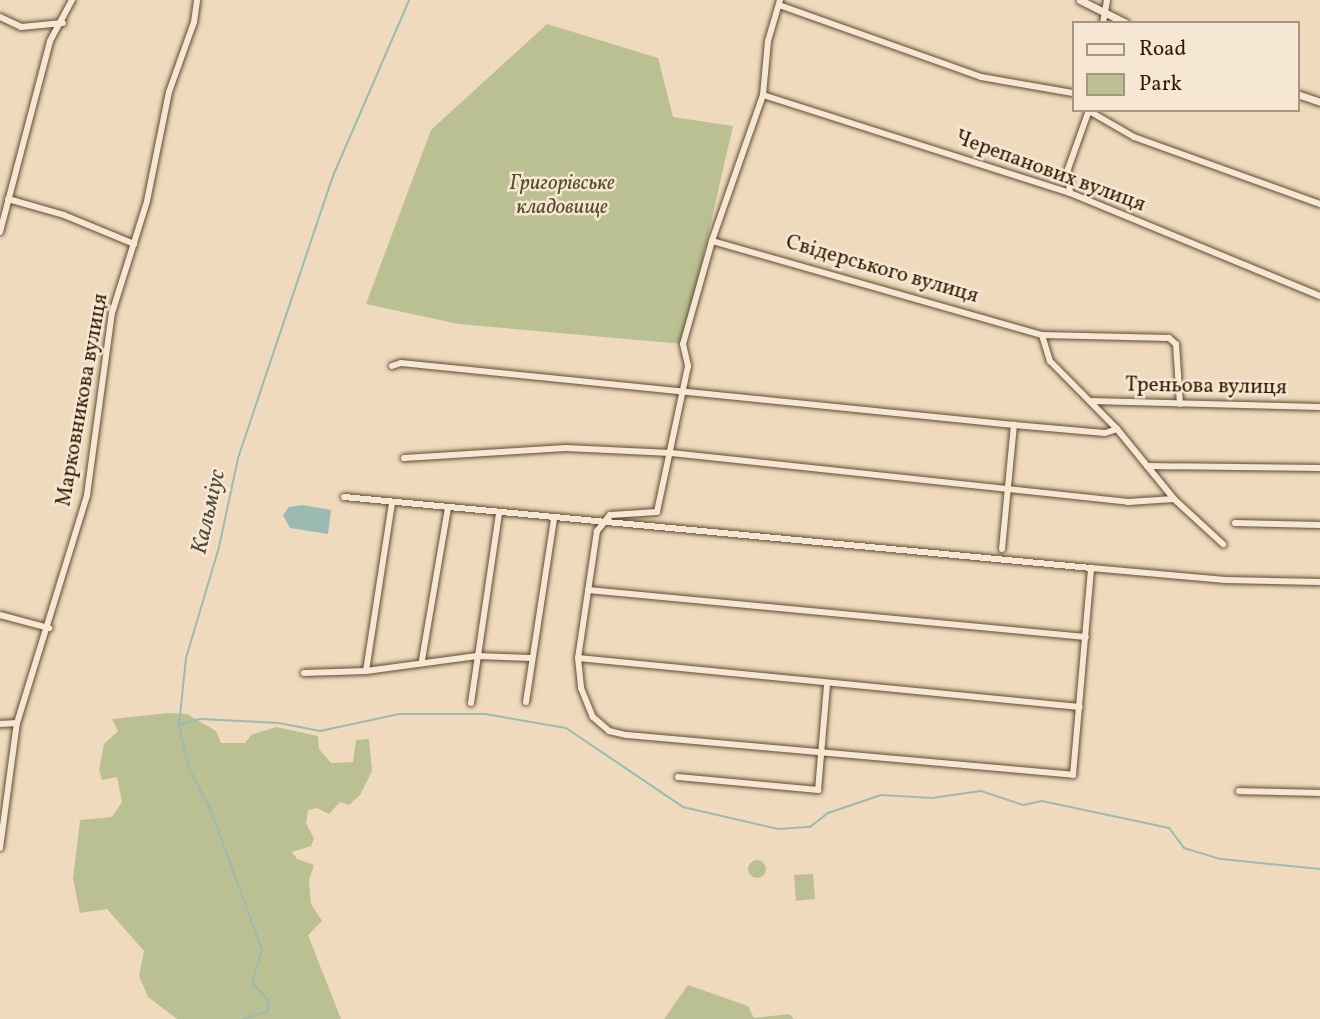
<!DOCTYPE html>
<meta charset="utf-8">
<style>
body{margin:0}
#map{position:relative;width:1320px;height:1019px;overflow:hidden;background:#f0dabd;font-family:Vollkorn,serif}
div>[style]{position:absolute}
.green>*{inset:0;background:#bac091}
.round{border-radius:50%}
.water>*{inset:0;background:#9abab2}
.stream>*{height:2px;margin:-1px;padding:0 1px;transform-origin:1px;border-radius:1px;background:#9abab2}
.roads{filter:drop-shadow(0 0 2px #604c30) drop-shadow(0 0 2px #604c30)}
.minor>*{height:6px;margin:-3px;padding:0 3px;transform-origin:3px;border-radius:3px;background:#f5e7d4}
.tertiary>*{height:7px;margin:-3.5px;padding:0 3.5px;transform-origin:3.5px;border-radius:3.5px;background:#f5e7d4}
span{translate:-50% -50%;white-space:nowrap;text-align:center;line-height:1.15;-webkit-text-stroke:5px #f5e7d4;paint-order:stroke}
.street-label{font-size:21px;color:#301c01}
.park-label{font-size:21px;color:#594d2c;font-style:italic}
.water-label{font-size:23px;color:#504b36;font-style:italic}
.legend{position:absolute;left:1072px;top:21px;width:228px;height:91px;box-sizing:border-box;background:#f5e7d4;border:2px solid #a69680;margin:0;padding:9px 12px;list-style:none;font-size:21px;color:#301c01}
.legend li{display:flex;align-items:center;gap:14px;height:35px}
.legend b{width:35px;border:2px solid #a69680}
</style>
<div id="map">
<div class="green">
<i style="clip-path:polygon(547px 24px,658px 58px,673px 117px,733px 126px,683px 344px,458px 324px,366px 304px,431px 130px)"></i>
<i style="clip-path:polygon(168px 713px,187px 714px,216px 731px,221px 743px,245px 743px,251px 735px,276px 727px,318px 736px,319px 749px,331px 763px,353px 762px,356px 740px,369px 739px,372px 771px,360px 795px,349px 805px,340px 802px,329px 814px,317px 808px,308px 810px,306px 823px,314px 839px,311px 846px,292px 852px,297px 859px,314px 865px,309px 880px,311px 904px,322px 921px,308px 935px,341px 1019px,177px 1019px,148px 997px,139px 976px,144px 951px,107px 909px,80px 913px,73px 879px,80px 820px,112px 817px,122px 802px,117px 777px,102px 780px,99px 770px,104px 744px,118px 731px,112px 719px)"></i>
<i class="round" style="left:748px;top:860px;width:18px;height:18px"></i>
<i style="clip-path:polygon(813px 874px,815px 899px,796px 901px,794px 875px)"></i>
<i style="clip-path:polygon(688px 985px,748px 1006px,754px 1018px,789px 1014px,794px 1019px,664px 1019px)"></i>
</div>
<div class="water">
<i style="clip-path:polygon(303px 505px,331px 510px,328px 534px,290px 528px,283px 515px,289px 507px)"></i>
</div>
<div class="stream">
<i style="left:179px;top:725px;width:22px;rotate:-16deg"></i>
<i style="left:200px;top:719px;width:79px;rotate:2.9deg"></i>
<i style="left:279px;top:723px;width:42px;rotate:11deg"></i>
<i style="left:320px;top:731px;width:81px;rotate:-12.1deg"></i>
<i style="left:399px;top:714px;width:86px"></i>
<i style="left:485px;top:714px;width:82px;rotate:9.8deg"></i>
<i style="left:566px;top:728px;width:141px;rotate:34deg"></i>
<i style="left:683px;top:807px;width:98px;rotate:13deg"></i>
<i style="left:778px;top:829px;width:32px;rotate:-4deg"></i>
<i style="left:810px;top:827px;width:23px;rotate:-38deg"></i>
<i style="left:828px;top:813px;width:56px;rotate:-18.8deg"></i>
<i style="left:881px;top:795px;width:51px;rotate:3.4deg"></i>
<i style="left:932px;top:798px;width:49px;rotate:-8.1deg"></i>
<i style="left:981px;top:791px;width:44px;rotate:18.4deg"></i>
<i style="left:1023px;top:805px;width:19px;rotate:-12deg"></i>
<i style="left:1042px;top:801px;width:130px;rotate:12deg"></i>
<i style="left:1169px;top:828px;width:25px;rotate:53deg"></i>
<i style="left:1184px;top:848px;width:39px;rotate:17deg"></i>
<i style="left:1221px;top:859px;width:100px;rotate:5.8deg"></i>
<i style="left:243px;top:1019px;width:25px;rotate:-16deg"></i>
<i style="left:267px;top:1012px;width:12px;rotate:-85deg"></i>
<i style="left:268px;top:1000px;width:23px;rotate:-133deg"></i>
<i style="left:252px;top:983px;width:34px;rotate:-73deg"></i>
<i style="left:262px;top:950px;width:148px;rotate:-110.1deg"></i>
<i style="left:211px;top:811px;width:51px;rotate:-117.1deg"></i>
<i style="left:188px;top:766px;width:42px;rotate:-102.4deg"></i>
<i style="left:179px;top:725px;width:67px;rotate:-84deg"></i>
<i style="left:186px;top:658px;width:116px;rotate:-73.4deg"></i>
<i style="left:219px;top:547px;width:91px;rotate:-77.9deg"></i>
<i style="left:238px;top:458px;width:298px;rotate:-71.4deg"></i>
<i style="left:333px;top:176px;width:192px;rotate:-66.6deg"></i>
</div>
<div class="roads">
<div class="minor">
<i style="left:780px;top:0;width:43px;rotate:106.3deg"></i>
<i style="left:768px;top:41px;width:54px;rotate:95.3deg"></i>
<i style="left:763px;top:95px;width:155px;rotate:109.3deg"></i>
<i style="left:712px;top:241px;width:107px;rotate:105.7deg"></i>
<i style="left:683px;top:344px;width:23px;rotate:77deg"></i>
<i style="left:688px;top:366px;width:149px;rotate:102deg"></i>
<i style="left:657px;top:512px;width:47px;rotate:176.3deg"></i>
<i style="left:610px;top:515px;width:21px;rotate:129deg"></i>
<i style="left:597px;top:531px;width:128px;rotate:98.5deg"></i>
<i style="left:578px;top:658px;width:30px;rotate:84deg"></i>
<i style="left:581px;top:688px;width:31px;rotate:68deg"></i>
<i style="left:593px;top:717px;width:21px;rotate:41deg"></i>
<i style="left:609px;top:731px;width:18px;rotate:13deg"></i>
<i style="left:627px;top:735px;width:448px;rotate:5.1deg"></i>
<i style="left:1073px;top:775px;width:208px;rotate:-85deg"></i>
<i style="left:779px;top:5px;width:214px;rotate:19.6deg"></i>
<i style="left:981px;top:77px;width:93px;rotate:9.9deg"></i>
<i style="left:0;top:17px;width:23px;rotate:25deg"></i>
<i style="left:21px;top:27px;width:42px;rotate:-5.4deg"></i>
<i style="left:1103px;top:23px;width:23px;rotate:-80deg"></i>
<i style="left:763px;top:95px;width:322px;rotate:17.7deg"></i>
<i style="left:1070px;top:193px;width:270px;rotate:22.4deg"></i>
<i style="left:1089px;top:111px;width:52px;rotate:30deg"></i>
<i style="left:1134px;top:137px;width:198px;rotate:19.8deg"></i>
<i style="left:1070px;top:193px;width:24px;rotate:-95deg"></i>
<i style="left:1068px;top:169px;width:63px;rotate:-70.4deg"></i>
<i style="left:8px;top:199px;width:58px;rotate:15.9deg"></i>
<i style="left:64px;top:215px;width:76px;rotate:22.5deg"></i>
<i style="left:0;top:232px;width:197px;rotate:-75.3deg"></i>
<i style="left:50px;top:41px;width:47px;rotate:-61.8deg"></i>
<i style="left:712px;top:241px;width:343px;rotate:15.9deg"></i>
<i style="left:1042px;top:335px;width:127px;rotate:1.4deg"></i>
<i style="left:1169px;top:338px;width:9px;rotate:41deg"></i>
<i style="left:1176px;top:344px;width:60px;rotate:86.2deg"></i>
<i style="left:1042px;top:335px;width:27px;rotate:73deg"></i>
<i style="left:1050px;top:361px;width:95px;rotate:45.4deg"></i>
<i style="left:1117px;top:429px;width:90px;rotate:50.8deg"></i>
<i style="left:1174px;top:499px;width:67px;rotate:42.6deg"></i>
<i style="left:392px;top:366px;width:9px;rotate:-18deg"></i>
<i style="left:401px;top:363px;width:616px;rotate:5.78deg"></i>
<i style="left:1014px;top:425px;width:91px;rotate:5deg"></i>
<i style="left:1105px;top:433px;width:13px;rotate:-18deg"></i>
<i style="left:1091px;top:401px;width:229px;rotate:1.5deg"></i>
<i style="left:404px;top:458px;width:162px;rotate:-3.5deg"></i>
<i style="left:566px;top:448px;width:105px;rotate:2.7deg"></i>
<i style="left:671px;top:453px;width:460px;rotate:6.1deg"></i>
<i style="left:1128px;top:502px;width:46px;rotate:-3.7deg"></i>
<i style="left:1147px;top:466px;width:173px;rotate:0.7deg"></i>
<i style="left:344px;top:497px;width:750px;rotate:5.43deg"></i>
<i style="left:1091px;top:568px;width:135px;rotate:5.1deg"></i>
<i style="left:1225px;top:580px;width:95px;rotate:1.2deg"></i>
<i style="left:1235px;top:523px;width:85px;rotate:1.3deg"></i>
<i style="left:1002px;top:549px;width:125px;rotate:-84.5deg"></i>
<i style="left:588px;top:590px;width:500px;rotate:5.39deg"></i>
<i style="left:0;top:615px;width:51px;rotate:14.9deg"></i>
<i style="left:578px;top:658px;width:504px;rotate:5.57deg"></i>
<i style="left:422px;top:660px;width:154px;rotate:-80.3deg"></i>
<i style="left:366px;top:671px;width:170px;rotate:-81.2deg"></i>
<i style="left:304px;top:673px;width:62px;rotate:-1.8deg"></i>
<i style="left:366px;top:671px;width:112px;rotate:-7.7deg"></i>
<i style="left:477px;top:656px;width:54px;rotate:2.1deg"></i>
<i style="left:526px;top:702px;width:184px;rotate:-81.3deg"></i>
<i style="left:471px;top:703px;width:191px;rotate:-81.6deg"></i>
<i style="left:0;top:724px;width:17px;rotate:-3deg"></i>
<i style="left:678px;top:777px;width:141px;rotate:5.3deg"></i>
<i style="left:818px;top:790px;width:106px;rotate:-85.1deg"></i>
<i style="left:1239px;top:791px;width:81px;rotate:1.4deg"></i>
<i style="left:0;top:848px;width:126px;rotate:-82.3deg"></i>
<i style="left:17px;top:723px;width:239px;rotate:-72.9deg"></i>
<i style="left:87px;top:495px;width:184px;rotate:-82.2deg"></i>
<i style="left:112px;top:313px;width:117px;rotate:-72.6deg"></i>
<i style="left:147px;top:201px;width:111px;rotate:-78.6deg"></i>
<i style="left:169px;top:92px;width:74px;rotate:-70.3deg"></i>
<i style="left:194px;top:22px;width:22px;rotate:-82deg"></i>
</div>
<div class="tertiary">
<i style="left:1080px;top:0;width:51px;rotate:26.6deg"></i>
<i style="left:1297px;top:94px;width:24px;rotate:19deg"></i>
</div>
</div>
<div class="street-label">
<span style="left:1050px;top:172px;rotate:20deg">Черепанових вулиця</span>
<span style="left:882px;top:270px;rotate:16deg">Свiдерського вулиця</span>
<span style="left:1206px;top:387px;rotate:1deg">Треньова вулиця</span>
<span style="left:83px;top:400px;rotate:-80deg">Марковникова вулиця</span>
</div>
<div class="park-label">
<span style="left:562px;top:196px">Григорівське<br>кладовище</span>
</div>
<div class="water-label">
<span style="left:209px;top:512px;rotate:-77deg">Кальміус</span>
</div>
<ul class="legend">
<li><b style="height:9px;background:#f5e7d4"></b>Road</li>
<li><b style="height:19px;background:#bac091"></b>Park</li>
</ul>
</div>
